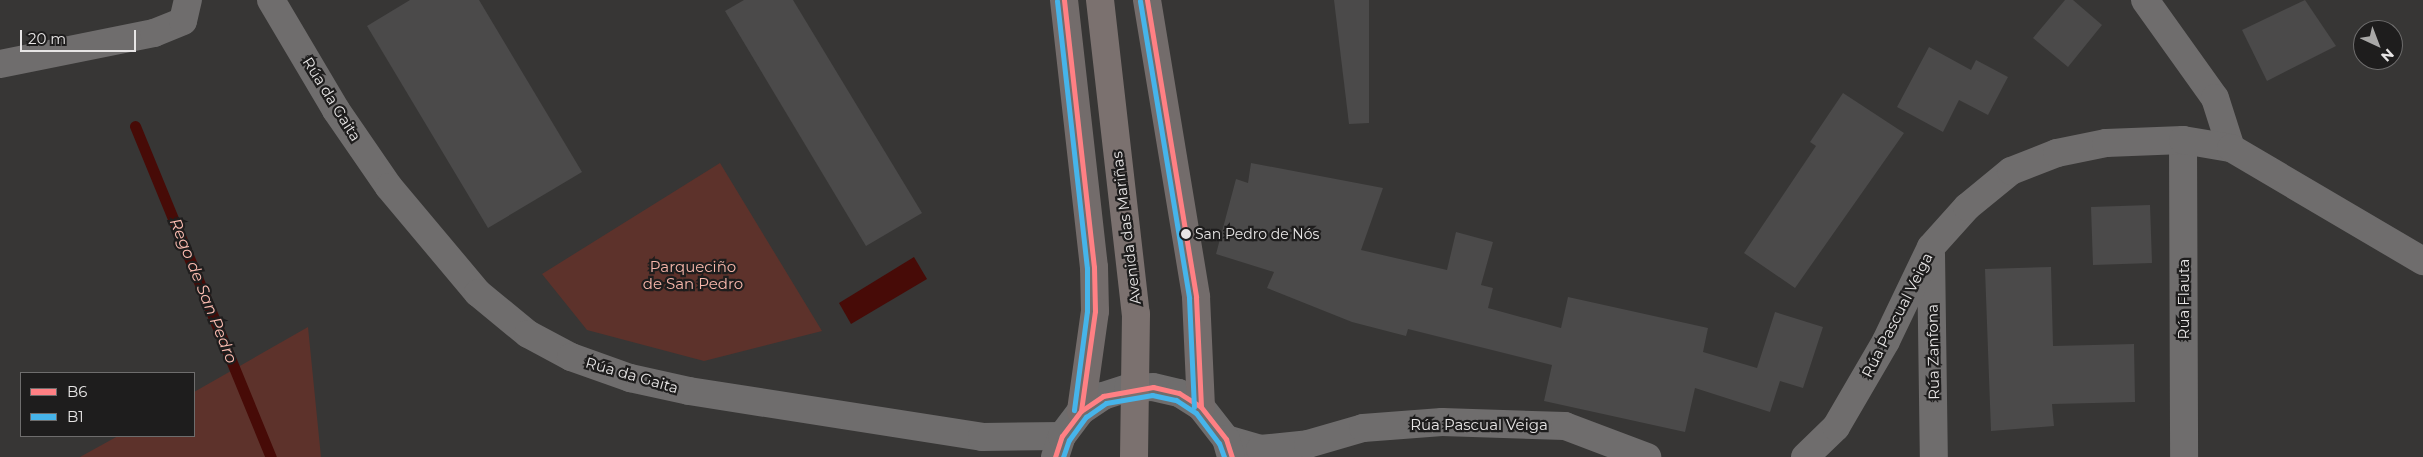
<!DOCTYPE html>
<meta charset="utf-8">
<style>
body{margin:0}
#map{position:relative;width:2423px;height:457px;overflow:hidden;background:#373635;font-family:Montserrat,sans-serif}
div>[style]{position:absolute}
.green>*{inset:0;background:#5d322b}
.water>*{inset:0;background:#470b07}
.stream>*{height:11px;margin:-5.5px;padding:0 5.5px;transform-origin:5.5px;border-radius:5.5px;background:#470b07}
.building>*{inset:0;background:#4b4a4a}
.minor>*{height:28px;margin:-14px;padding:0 14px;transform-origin:14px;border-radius:14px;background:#6f6d6d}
.major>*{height:28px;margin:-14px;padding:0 14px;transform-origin:14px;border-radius:14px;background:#736c6b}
.highway>*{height:28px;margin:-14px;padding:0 14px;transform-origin:14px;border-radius:14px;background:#7b716f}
.bus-1>*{height:5px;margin:-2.5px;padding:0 2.5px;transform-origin:2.5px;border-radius:2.5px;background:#ff8084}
.bus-2>*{height:5px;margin:-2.5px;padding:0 2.5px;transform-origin:2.5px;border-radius:2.5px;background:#46b4ea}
.dots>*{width:14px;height:14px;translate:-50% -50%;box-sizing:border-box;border:2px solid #1e1d1d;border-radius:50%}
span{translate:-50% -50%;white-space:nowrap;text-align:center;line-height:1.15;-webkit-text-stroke:4.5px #1e1d1d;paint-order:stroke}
.bus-label{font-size:14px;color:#e7e5e5}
.left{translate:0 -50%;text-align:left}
.street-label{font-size:15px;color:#e7e5e5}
.park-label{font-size:15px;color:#f7b7ab}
.water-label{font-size:16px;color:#fdbdb1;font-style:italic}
.legend{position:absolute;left:20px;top:372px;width:175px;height:65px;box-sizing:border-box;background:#1e1d1d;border:1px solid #6e6d6d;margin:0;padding:6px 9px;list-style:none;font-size:15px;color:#e7e5e5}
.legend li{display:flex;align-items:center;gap:10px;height:25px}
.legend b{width:25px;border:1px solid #6e6d6d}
.north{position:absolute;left:2353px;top:20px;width:50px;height:50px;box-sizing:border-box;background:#1e1d1d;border:1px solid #6e6d6d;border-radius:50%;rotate:137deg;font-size:14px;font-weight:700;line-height:20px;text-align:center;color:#e7e5e5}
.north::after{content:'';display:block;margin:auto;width:18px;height:22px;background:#a9a8a7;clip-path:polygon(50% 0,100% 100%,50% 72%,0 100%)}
.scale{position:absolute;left:20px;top:30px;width:116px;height:22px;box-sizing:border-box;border:2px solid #e7e5e5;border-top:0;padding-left:6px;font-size:15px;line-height:18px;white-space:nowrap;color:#e7e5e5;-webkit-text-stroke:4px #1e1d1d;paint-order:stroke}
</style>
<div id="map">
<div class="green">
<i style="clip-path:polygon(720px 163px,822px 331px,704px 361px,587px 330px,542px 274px)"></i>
<i style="clip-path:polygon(308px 327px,321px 457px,80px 457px,118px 436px,194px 436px,194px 392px)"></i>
</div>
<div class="water">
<i style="clip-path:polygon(914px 257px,927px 279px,851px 324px,839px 303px)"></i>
</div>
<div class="stream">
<i style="left:135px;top:126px;width:358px;rotate:67.7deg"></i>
</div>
<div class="building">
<i style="clip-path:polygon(410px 0,479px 0,582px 172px,488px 228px,367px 26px)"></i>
<i style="clip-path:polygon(744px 0,793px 0,922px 213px,866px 246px,725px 11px)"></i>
<i style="clip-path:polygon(1334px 0,1369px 0,1369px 123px,1349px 124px)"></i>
<i style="clip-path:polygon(2065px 0,2073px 0,2102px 25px,2068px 67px,2033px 38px)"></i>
<i style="clip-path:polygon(2305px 0,2336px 46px,2267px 81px,2242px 30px)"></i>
<i style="clip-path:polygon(1929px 47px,1971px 70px,1976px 60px,2008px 77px,1988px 115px,1959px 100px,1943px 132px,1897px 107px)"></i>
<i style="clip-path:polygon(1843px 93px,1904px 133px,1795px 288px,1744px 253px,1816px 146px,1810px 142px)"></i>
<i style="clip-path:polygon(1251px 163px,1383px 188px,1361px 250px,1447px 270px,1456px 232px,1493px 242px,1481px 285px,1493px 288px,1488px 308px,1561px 328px,1568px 297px,1708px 328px,1703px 352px,1757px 368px,1775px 312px,1823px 327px,1803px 388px,1780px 381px,1770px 412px,1695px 388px,1685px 432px,1544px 401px,1552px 365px,1408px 329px,1406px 336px,1352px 322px,1267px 288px,1274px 272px,1216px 254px,1236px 179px,1248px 183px)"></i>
<i style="clip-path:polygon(2150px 205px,2152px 263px,2093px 265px,2091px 207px)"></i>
<i style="clip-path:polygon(2051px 267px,2053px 346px,2134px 344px,2135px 402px,2052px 404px,2054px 426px,1991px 431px,1985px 269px)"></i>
</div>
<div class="minor">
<i style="left:271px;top:0;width:128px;rotate:59.4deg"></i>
<i style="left:336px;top:110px;width:93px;rotate:55.5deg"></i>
<i style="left:389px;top:187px;width:138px;rotate:50deg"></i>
<i style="left:478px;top:293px;width:65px;rotate:39.4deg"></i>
<i style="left:528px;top:334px;width:49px;rotate:28.1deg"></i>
<i style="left:571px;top:357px;width:63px;rotate:19.6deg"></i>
<i style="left:630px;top:378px;width:60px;rotate:12.4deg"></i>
<i style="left:689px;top:391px;width:297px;rotate:8.9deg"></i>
<i style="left:982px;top:437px;width:80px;rotate:-0.7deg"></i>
<i style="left:2145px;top:0;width:120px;rotate:54.5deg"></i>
<i style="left:2215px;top:98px;width:52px;rotate:72.3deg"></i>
<i style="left:0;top:64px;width:157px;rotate:-11.4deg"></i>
<i style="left:154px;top:33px;width:31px;rotate:-22deg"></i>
<i style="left:183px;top:21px;width:22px;rotate:-77deg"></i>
<i style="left:2183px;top:140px;width:317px;rotate:89.8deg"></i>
<i style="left:1931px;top:254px;width:203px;rotate:89.2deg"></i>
<i style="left:1226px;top:439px;width:35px;rotate:16deg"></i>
<i style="left:1260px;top:449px;width:48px;rotate:-5.9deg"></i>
<i style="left:1308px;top:444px;width:57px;rotate:-16.2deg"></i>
<i style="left:1363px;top:428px;width:79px;rotate:-4.3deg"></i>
<i style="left:1442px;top:422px;width:123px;rotate:1.9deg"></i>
<i style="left:1565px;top:426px;width:88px;rotate:20.7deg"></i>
<i style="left:1055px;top:457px;width:22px;rotate:-72deg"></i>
<i style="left:1062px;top:436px;width:31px;rotate:-53deg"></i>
<i style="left:1081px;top:411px;width:27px;rotate:-34deg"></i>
<i style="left:1103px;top:396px;width:26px;rotate:-18deg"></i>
<i style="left:1128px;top:388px;width:25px;rotate:-2deg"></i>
<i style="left:1153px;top:387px;width:27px;rotate:13deg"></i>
<i style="left:1179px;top:393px;width:26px;rotate:32deg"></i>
<i style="left:1201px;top:407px;width:41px;rotate:52deg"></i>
<i style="left:1226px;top:439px;width:18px;rotate:74deg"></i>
<i style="left:1805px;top:457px;width:43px;rotate:-44.1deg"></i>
<i style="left:1836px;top:427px;width:99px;rotate:-59.8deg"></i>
<i style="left:1886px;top:341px;width:104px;rotate:-64.4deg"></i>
<i style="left:1931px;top:247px;width:54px;rotate:-48deg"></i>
<i style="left:1967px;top:207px;width:57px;rotate:-39.3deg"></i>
<i style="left:2011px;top:171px;width:49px;rotate:-21.4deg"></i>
<i style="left:2057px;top:153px;width:50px;rotate:-11.5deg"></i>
<i style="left:2106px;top:143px;width:77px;rotate:-2.2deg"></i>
<i style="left:2183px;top:140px;width:49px;rotate:9.5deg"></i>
<i style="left:2231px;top:148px;width:223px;rotate:30.5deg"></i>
</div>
<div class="major">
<i style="left:1064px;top:0;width:269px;rotate:83.6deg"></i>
<i style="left:1094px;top:267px;width:44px;rotate:88.7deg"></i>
<i style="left:1095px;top:311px;width:101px;rotate:98deg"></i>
<i style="left:1147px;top:0;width:301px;rotate:80.6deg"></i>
<i style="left:1196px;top:297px;width:110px;rotate:87.4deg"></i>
</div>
<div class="highway">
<i style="left:1100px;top:0;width:316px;rotate:83.5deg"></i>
<i style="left:1136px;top:314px;width:143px;rotate:90.8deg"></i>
</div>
<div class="bus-1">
<i style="left:1064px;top:0;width:269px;rotate:83.6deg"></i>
<i style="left:1094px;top:267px;width:44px;rotate:88.7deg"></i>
<i style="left:1095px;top:311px;width:101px;rotate:98deg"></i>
<i style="left:1147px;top:0;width:301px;rotate:80.6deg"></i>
<i style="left:1196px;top:297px;width:110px;rotate:87.4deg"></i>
<i style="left:1055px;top:457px;width:22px;rotate:-72deg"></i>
<i style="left:1062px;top:436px;width:31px;rotate:-53deg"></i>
<i style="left:1081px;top:411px;width:27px;rotate:-34deg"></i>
<i style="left:1103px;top:396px;width:51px;rotate:-10.2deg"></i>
<i style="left:1153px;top:387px;width:27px;rotate:13deg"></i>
<i style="left:1179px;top:393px;width:26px;rotate:32deg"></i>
<i style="left:1201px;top:407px;width:41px;rotate:52deg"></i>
<i style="left:1226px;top:439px;width:19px;rotate:72deg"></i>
</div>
<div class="bus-2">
<i style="left:1057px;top:1px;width:269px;rotate:83.6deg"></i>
<i style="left:1087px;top:268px;width:43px;rotate:90deg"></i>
<i style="left:1087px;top:311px;width:100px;rotate:97.5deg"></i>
<i style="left:1140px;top:1px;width:301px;rotate:80.6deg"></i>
<i style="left:1189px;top:298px;width:109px;rotate:87.4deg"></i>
<i style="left:1063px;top:457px;width:18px;rotate:-71deg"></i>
<i style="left:1069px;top:440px;width:29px;rotate:-54deg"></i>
<i style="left:1086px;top:417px;width:24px;rotate:-35deg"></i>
<i style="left:1106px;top:403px;width:47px;rotate:-9.9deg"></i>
<i style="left:1152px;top:395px;width:25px;rotate:12deg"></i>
<i style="left:1176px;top:400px;width:24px;rotate:33deg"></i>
<i style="left:1196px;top:413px;width:38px;rotate:53deg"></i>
<i style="left:1219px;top:443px;width:15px;rotate:70deg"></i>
</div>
<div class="dots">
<i style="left:1186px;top:234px;background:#e7e5e5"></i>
</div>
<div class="bus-label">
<span class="left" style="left:1195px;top:234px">San Pedro de Nós</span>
</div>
<div class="street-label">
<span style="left:332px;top:99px;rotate:58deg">Rúa da Gaita</span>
<span style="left:1126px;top:228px;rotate:-97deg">Avenida das Mariñas</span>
<span style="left:2184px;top:299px;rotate:-90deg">Rúa Flauta</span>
<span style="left:1897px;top:315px;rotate:-63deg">Rúa Pascual Veiga</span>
<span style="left:1933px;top:352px;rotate:-91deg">Rúa Zanfona</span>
<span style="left:632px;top:375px;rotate:16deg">Rúa da Gaita</span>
<span style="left:1479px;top:425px">Rúa Pascual Veiga</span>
</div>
<div class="park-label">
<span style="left:693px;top:275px">Parqueciño<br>de San Pedro</span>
</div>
<div class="water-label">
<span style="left:203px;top:291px;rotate:68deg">Rego de San Pedro</span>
</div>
<ul class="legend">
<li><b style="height:6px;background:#ff8084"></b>B6</li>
<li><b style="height:6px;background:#46b4ea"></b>B1</li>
</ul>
<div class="north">N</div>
<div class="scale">20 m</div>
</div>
